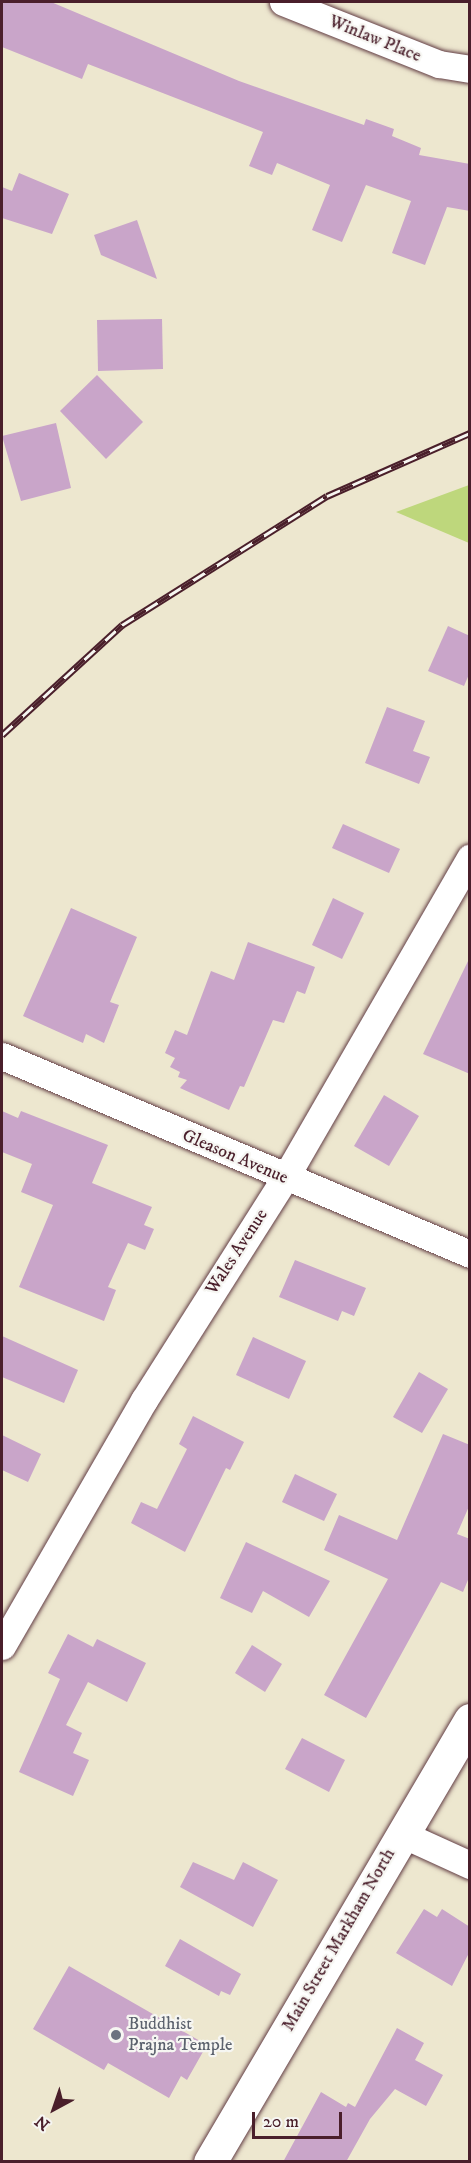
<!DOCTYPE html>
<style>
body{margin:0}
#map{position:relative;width:471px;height:2163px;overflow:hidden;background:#ede7cf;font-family:"IM FELL DW Pica",serif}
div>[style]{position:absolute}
.green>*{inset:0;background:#bed77c}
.building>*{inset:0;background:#c9a5c9}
.roads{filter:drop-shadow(0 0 2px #623d44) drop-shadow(0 0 2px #623d44)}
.street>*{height:27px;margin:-13.5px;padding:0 13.5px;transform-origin:13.5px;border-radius:13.5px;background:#fff}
.primary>*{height:33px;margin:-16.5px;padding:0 16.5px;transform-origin:16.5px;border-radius:16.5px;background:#fff}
.rail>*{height:7px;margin-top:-3.5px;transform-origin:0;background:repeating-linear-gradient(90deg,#f6f6f2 0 14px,#4a1f2b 0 28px);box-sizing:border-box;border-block:2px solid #4a1f2b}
.dots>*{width:16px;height:16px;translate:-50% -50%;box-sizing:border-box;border:3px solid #f6f6f2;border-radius:50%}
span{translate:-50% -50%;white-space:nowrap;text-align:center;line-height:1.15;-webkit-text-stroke:4.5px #f6f6f2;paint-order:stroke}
.street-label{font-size:18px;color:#4a1f2b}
.worship-label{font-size:18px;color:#5b616d}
.left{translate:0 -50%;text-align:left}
.frame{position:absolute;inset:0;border:3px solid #4a1f2b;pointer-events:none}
.north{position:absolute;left:24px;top:2079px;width:60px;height:60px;-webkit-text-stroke:4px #f6f6f2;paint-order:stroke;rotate:220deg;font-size:16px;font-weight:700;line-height:24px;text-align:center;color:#4a1f2b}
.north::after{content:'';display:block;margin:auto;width:21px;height:27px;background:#4a1f2b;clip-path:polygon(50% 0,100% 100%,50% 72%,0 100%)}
.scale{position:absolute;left:252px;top:2112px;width:90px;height:27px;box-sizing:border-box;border:3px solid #4a1f2b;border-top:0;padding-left:8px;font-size:18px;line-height:21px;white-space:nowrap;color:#4a1f2b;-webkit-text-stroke:4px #f6f6f2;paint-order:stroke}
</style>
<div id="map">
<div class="green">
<i style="clip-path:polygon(469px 485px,469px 543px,396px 512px)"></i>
</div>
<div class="building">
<i style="clip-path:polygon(2px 2px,51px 2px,239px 81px,364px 125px,366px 119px,394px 129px,392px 136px,421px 148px,419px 155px,470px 164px,470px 211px,447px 207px,425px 265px,392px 253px,411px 201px,366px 185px,342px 242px,312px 230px,330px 185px,277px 163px,272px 175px,249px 166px,263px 132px,88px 64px,82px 79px,2px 47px)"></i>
<i style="clip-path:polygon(19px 173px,69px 194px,52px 234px,2px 218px,2px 187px,12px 191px)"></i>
<i style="clip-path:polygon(137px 220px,157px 279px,101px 255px,94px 235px)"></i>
<i style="clip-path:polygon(162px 319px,163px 369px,98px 371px,97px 320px)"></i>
<i style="clip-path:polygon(97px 375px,143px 422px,106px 459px,60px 411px)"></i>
<i style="clip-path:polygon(56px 423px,71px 488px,21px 501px,2px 436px)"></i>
<i style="clip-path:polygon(448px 626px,470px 636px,470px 672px,464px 686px,428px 671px)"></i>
<i style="clip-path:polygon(387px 707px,425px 721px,413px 751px,430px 757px,419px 784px,365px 763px)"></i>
<i style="clip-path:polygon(343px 824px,400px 849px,389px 873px,332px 848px)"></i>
<i style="clip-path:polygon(333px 898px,364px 913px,342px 959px,312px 945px)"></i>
<i style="clip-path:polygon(71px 908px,137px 937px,110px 1002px,119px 1005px,104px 1043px,86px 1034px,83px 1043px,23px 1016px)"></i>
<i style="clip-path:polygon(248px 942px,315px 967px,305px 994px,297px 991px,284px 1023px,273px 1020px,244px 1087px,240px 1086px,229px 1110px,180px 1088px,187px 1080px,178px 1077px,180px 1072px,170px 1067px,175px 1058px,165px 1053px,175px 1030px,187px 1035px,211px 971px,234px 980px)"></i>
<i style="clip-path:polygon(470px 957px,470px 1074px,423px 1054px)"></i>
<i style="clip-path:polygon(384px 1095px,419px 1116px,389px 1166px,354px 1146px)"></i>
<i style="clip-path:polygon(2px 1111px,18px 1118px,21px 1111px,108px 1145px,92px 1183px,152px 1207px,144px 1225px,154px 1229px,145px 1250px,128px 1243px,108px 1287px,116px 1290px,104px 1321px,19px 1287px,53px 1205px,21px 1192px,32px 1164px,2px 1152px)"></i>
<i style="clip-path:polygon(295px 1260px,366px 1288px,354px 1316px,342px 1311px,338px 1321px,279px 1297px)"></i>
<i style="clip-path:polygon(2px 1336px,78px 1370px,64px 1403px,2px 1377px)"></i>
<i style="clip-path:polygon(253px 1337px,306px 1361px,289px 1399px,236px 1375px)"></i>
<i style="clip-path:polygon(419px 1372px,448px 1389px,422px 1433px,393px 1417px)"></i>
<i style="clip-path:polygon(193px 1416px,244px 1442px,230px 1470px,226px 1468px,185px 1552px,131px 1523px,141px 1502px,157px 1509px,187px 1449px,179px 1444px)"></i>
<i style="clip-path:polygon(443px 1434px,470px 1445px,470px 1504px,457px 1534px,470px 1539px,470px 1575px,463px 1592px,441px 1582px,366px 1718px,324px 1695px,388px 1579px,324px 1550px,339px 1515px,397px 1540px)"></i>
<i style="clip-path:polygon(2px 1435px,41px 1454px,28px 1482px,2px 1470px)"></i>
<i style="clip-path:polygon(295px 1474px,337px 1494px,324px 1521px,282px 1502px)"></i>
<i style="clip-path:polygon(246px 1542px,330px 1581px,309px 1617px,263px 1591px,252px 1613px,220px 1598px)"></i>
<i style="clip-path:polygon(68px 1634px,93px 1647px,97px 1639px,146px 1663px,127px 1702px,88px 1682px,66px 1725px,82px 1733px,73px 1753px,89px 1760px,73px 1796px,19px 1772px,60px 1679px,48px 1673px)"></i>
<i style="clip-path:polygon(252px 1645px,282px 1664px,265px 1692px,235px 1673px)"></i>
<i style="clip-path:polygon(302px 1738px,345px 1760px,329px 1792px,285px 1769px)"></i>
<i style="clip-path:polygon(193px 1862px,234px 1880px,243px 1862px,278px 1880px,253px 1927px,180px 1887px)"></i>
<i style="clip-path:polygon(424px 1909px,437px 1917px,442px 1909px,470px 1927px,470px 1951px,452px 1986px,396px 1953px)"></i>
<i style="clip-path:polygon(180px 1939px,241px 1974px,230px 1995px,221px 1991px,219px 1996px,165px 1966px)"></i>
<i style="clip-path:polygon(69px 1966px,200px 2041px,197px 2046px,204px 2050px,187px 2080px,181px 2076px,169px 2098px,108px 2063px,104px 2070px,33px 2029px)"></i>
<i style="clip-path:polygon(397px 2028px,424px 2043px,415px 2060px,443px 2075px,426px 2106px,395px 2089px,370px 2119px,346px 2162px,283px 2162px,321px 2092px,346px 2107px,348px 2103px,355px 2107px)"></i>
</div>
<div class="roads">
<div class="street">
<i style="left:283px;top:2px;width:168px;rotate:21.7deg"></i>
<i style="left:439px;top:64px;width:31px;rotate:9deg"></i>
<i style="left:2px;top:1056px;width:508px;rotate:22.93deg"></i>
<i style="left:2px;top:1646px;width:284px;rotate:-60deg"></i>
<i style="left:144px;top:1400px;width:263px;rotate:-57.6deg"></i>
<i style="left:285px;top:1178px;width:370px;rotate:-60deg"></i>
<i style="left:402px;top:1834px;width:75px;rotate:24.5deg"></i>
</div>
<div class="primary">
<i style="left:210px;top:2162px;width:513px;rotate:-59.53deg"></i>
</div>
</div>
<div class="rail">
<i style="left:2px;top:735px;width:163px;rotate:-42.5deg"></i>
<i style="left:122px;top:625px;width:242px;rotate:-32.2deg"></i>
<i style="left:327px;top:496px;width:156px;rotate:-23.8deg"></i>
</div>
<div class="dots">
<i style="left:116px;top:2035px;background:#6b7280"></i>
</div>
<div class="street-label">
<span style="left:375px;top:39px;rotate:22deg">Winlaw Place</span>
<span style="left:235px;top:1157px;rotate:23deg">Gleason Avenue</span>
<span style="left:237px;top:1252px;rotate:-57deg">Wales Avenue</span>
<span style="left:339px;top:1940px;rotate:-60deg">Main Street Markham North</span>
</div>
<div class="worship-label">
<span class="left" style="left:128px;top:2035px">Buddhist<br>Prajna Temple</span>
</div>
<div class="frame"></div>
<div class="north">N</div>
<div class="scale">20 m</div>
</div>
